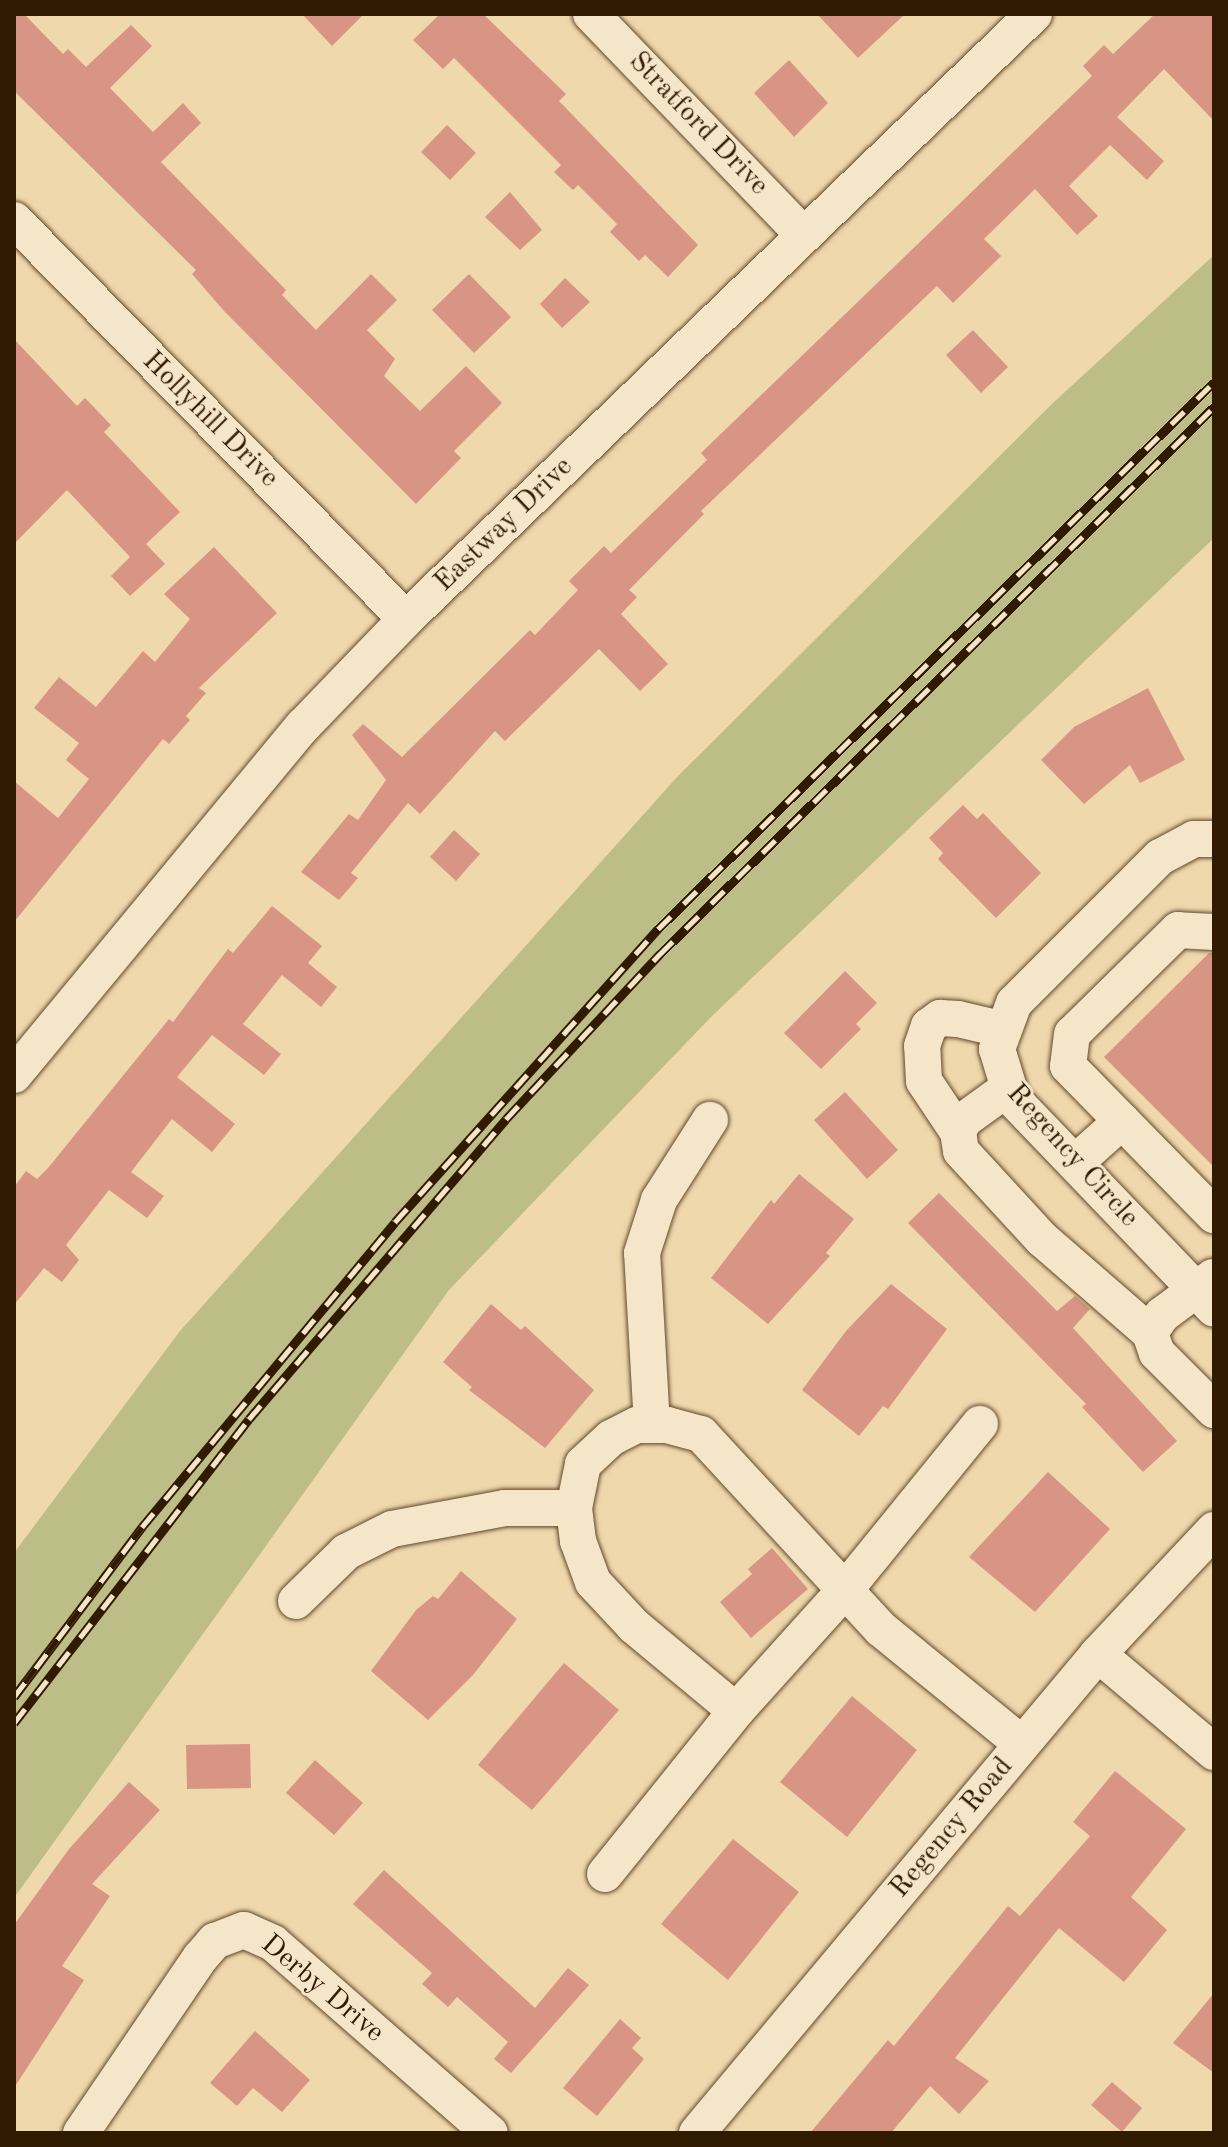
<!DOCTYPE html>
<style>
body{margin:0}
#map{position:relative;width:1228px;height:2147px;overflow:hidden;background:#f0d8ad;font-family:"Old Standard TT",serif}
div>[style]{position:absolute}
.green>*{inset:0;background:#bdbe87}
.building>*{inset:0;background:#d99583}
.roads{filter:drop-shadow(0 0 2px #614a2b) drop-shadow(0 0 2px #614a2b)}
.minor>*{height:36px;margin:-18px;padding:0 18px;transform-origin:18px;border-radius:18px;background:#f5e6ca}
.rail>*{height:9px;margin-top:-4.5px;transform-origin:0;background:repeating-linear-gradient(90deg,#f5e6ca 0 18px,#311b00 0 36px);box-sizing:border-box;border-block:2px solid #311b00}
span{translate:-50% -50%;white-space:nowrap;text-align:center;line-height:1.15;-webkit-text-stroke:6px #f5e6ca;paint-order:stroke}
.street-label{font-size:28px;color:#311b00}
.frame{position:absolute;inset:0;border:16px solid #311b00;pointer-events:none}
</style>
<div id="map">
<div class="green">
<i style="clip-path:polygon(1214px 255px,1214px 538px,712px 1016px,449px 1290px,14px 1898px,14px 1553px,180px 1331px,678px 776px,1054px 402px)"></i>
</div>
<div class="building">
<i style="clip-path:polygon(14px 14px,24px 14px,63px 54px,68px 49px,86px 67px,131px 25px,152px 46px,110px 88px,153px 132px,183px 103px,201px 123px,161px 162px,286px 290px,282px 295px,316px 330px,371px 274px,397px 300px,367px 330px,395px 359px,384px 376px,420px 411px,466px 366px,502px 403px,454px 451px,461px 458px,416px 504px,224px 311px,192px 274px,196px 270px,14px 91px)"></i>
<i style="clip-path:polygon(302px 14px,364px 14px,332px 46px)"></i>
<i style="clip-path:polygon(440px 14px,483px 14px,566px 94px,559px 101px,698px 245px,668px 277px,645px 255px,639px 261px,610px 232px,617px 224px,578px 185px,573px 190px,554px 172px,561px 165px,454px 58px,443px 69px,413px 40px)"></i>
<i style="clip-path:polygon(817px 14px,905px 14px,858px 58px)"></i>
<i style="clip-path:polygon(1155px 14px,1214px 14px,1214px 121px,1164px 69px,1117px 117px,1164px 161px,1147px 180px,1110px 145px,1069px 186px,1098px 216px,1077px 235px,1035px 189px,984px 239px,1001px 256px,953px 303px,937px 286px,701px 511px,704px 514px,629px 590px,637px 597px,621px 614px,668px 664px,640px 691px,599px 649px,505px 741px,495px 731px,420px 814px,408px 803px,351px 873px,358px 878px,339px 900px,301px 872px,349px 814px,358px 820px,386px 780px,352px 735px,363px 724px,402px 757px,530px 630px,535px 635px,578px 590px,569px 581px,604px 546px,611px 553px,707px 460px,701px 453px,1092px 76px,1083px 66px,1104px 45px,1113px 54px)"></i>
<i style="clip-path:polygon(789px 60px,828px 103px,794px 137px,754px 93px)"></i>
<i style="clip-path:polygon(447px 125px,476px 153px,450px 180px,421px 152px)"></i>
<i style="clip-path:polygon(510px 192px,542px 230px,520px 250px,485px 217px)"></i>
<i style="clip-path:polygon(469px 274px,511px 317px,474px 353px,432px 310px)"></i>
<i style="clip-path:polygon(565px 278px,590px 302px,562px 328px,540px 304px)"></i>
<i style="clip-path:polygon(973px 330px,1008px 367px,981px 393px,946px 355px)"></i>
<i style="clip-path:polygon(14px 339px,77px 406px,85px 398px,111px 425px,104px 432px,180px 512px,146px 544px,165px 564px,130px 596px,111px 576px,130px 557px,67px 490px,14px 544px)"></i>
<i style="clip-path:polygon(214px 547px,277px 613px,199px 688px,206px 693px,186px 716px,190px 720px,169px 744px,163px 739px,14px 922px,14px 781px,58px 818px,89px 779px,66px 760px,79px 743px,34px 708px,59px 677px,96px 707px,143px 651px,155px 662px,190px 619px,164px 594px)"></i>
<i style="clip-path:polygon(1148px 688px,1185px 760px,1140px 783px,1130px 765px,1084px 804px,1041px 760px,1074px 727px)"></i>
<i style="clip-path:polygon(963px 805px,977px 819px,983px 813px,1041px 873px,996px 918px,938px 859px,943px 853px,929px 838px)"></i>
<i style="clip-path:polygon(454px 830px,480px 854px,456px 881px,430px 857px)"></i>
<i style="clip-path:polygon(272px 906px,322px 946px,308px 963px,337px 987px,321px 1007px,282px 975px,243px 1024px,281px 1054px,264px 1075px,212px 1035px,177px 1077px,235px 1124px,212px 1152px,172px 1119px,131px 1172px,164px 1196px,147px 1218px,109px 1190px,66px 1245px,79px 1260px,62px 1282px,44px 1268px,14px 1305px,14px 1187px,26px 1171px,37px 1179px,48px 1168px,169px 1019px,173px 1022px,228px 949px,233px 953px)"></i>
<i style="clip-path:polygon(1209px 953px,1214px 953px,1214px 1167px,1104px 1057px)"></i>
<i style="clip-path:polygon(845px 971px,877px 1003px,856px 1024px,861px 1029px,821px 1069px,784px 1033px)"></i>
<i style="clip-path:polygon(845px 1092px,898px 1150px,867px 1179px,814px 1120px)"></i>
<i style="clip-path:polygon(799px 1174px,854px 1219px,826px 1253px,830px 1256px,768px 1324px,711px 1278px,771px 1200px,774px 1204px)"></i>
<i style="clip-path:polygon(939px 1193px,1057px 1311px,1075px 1296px,1090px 1309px,1073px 1328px,1177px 1441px,1143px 1472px,1082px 1407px,1086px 1404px,908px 1223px)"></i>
<i style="clip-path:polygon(891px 1284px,947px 1329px,888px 1409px,883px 1406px,859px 1436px,802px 1390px,846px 1331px)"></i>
<i style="clip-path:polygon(491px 1304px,521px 1330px,525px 1326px,594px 1390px,545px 1448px,469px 1390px,472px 1387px,443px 1362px)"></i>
<i style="clip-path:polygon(1048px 1472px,1110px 1529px,1035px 1612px,969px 1557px)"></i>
<i style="clip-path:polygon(772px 1548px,808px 1589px,751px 1638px,720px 1602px,752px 1574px,748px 1569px)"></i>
<i style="clip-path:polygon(461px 1571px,517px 1619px,473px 1675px,428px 1720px,371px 1671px,416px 1610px,433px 1596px,438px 1599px)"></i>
<i style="clip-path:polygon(564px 1663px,619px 1710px,532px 1810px,478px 1765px)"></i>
<i style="clip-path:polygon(852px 1696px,917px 1750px,847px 1837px,780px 1782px)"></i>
<i style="clip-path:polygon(250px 1744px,251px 1788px,187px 1789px,186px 1745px)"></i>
<i style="clip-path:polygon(315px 1760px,363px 1803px,334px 1835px,286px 1793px)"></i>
<i style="clip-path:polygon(1115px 1771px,1186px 1829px,1131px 1897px,1167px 1930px,1124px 1982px,1059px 1928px,955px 2058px,989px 2081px,959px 2114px,930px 2086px,891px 2133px,810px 2133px,888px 2040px,894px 2046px,1008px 1906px,1020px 1916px,1090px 1836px,1073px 1822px)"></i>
<i style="clip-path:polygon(129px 1782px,160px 1810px,92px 1884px,110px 1896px,62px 1966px,84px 1980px,14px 2088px,14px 1925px,69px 1849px)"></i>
<i style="clip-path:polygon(733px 1839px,799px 1892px,728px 1980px,661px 1924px)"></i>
<i style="clip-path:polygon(384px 1870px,535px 2008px,568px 1968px,589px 1985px,511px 2073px,494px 2059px,508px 2042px,457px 1997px,448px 2007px,422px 1984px,432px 1973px,353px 1904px)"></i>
<i style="clip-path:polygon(1214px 1993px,1214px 2073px,1173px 2043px)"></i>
<i style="clip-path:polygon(620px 2019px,641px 2038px,632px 2048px,644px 2059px,597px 2116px,563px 2088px)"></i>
<i style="clip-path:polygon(255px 2031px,310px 2080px,282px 2112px,253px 2088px,237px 2106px,210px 2083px)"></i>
<i style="clip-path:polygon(1112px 2082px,1142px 2108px,1122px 2132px,1091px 2105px)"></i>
</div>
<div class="roads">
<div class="minor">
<i style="left:591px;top:14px;width:307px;rotate:46.1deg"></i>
<i style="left:14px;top:220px;width:559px;rotate:45.51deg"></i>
<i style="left:1214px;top:839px;width:20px;rotate:180deg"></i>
<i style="left:1194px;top:839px;width:38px;rotate:152deg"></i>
<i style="left:1160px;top:857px;width:206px;rotate:135deg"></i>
<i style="left:1014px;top:1003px;width:49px;rotate:110.3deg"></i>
<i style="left:997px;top:1049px;width:51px;rotate:73deg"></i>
<i style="left:1012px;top:1098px;width:292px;rotate:46.2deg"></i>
<i style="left:1214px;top:932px;width:36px;rotate:-177deg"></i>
<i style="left:1178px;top:930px;width:148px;rotate:135.5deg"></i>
<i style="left:1072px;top:1034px;width:32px;rotate:97deg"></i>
<i style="left:1068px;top:1066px;width:209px;rotate:45.6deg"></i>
<i style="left:14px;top:1075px;width:453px;rotate:-50.4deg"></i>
<i style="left:303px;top:726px;width:149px;rotate:-46.1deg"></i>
<i style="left:406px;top:619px;width:872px;rotate:-43.93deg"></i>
<i style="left:1007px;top:1089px;width:53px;rotate:144.2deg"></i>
<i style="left:964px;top:1120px;width:13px;rotate:117deg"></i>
<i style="left:958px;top:1132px;width:19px;rotate:81deg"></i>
<i style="left:961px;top:1151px;width:120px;rotate:47.4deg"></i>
<i style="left:1042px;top:1239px;width:143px;rotate:41deg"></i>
<i style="left:958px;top:1132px;width:61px;rotate:-123.7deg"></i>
<i style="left:924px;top:1081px;width:35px;rotate:-93deg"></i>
<i style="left:922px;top:1046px;width:21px;rotate:-71deg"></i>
<i style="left:929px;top:1026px;width:14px;rotate:-36deg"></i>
<i style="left:940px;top:1018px;width:18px;rotate:3deg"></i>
<i style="left:958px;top:1019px;width:44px;rotate:13.1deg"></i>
<i style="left:1075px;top:1163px;width:63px;rotate:-41.8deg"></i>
<i style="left:1213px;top:1277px;width:64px;rotate:143.3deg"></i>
<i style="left:1162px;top:1315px;width:22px;rotate:124deg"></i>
<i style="left:1150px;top:1333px;width:21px;rotate:71deg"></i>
<i style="left:1157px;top:1353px;width:81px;rotate:45deg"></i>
<i style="left:652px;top:1425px;width:172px;rotate:-93.3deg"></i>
<i style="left:642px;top:1253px;width:56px;rotate:-72.2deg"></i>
<i style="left:659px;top:1200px;width:95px;rotate:-57.5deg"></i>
<i style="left:296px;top:1601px;width:70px;rotate:-44.4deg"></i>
<i style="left:346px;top:1552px;width:51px;rotate:-26.6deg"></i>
<i style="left:392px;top:1529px;width:115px;rotate:-10.5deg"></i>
<i style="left:505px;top:1508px;width:69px"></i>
<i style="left:1098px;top:1654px;width:152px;rotate:40.2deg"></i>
<i style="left:736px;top:1711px;width:163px;rotate:-48deg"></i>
<i style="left:845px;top:1590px;width:214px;rotate:-50.9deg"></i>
<i style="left:605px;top:1874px;width:209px;rotate:-51.2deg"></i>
<i style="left:736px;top:1711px;width:133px;rotate:-140.2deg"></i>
<i style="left:634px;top:1626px;width:60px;rotate:-133deg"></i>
<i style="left:593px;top:1582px;width:44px;rotate:-110.1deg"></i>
<i style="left:578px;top:1541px;width:33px;rotate:-97deg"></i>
<i style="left:574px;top:1508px;width:45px;rotate:-78.4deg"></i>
<i style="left:583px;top:1464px;width:38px;rotate:-43deg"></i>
<i style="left:611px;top:1438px;width:29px;rotate:-27deg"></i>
<i style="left:637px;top:1425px;width:30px"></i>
<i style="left:667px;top:1425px;width:35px;rotate:15deg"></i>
<i style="left:701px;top:1434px;width:265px;rotate:47.3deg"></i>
<i style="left:881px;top:1629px;width:182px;rotate:39.2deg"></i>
<i style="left:81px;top:2133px;width:212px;rotate:-55.8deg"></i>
<i style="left:200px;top:1958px;width:23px;rotate:-49deg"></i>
<i style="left:215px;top:1941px;width:31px;rotate:-21deg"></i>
<i style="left:244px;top:1930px;width:32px;rotate:24deg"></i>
<i style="left:273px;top:1943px;width:288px;rotate:41.2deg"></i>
<i style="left:697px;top:2133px;width:625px;rotate:-50.07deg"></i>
<i style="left:1098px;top:1654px;width:170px;rotate:-46.9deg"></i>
</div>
</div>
<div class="rail">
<i style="left:14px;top:1697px;width:213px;rotate:-53deg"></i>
<i style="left:142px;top:1527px;width:396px;rotate:-50.3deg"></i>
<i style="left:395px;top:1222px;width:394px;rotate:-48.1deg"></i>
<i style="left:658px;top:929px;width:780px;rotate:-44.53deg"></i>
<i style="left:14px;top:1723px;width:384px;rotate:-52.3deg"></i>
<i style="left:249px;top:1419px;width:395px;rotate:-49.4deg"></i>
<i style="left:506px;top:1119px;width:226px;rotate:-47deg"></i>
<i style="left:660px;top:954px;width:779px;rotate:-44.64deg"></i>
</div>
<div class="street-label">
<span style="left:698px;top:124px;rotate:46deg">Stratford Drive</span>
<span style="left:210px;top:420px;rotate:45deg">Hollyhill Drive</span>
<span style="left:504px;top:525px;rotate:-44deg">Eastway Drive</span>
<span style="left:1072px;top:1156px;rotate:48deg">Regency Circle</span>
<span style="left:952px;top:1828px;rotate:-50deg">Regency Road</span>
<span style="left:322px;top:1989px;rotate:40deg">Derby Drive</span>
</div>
<div class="frame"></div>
</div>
